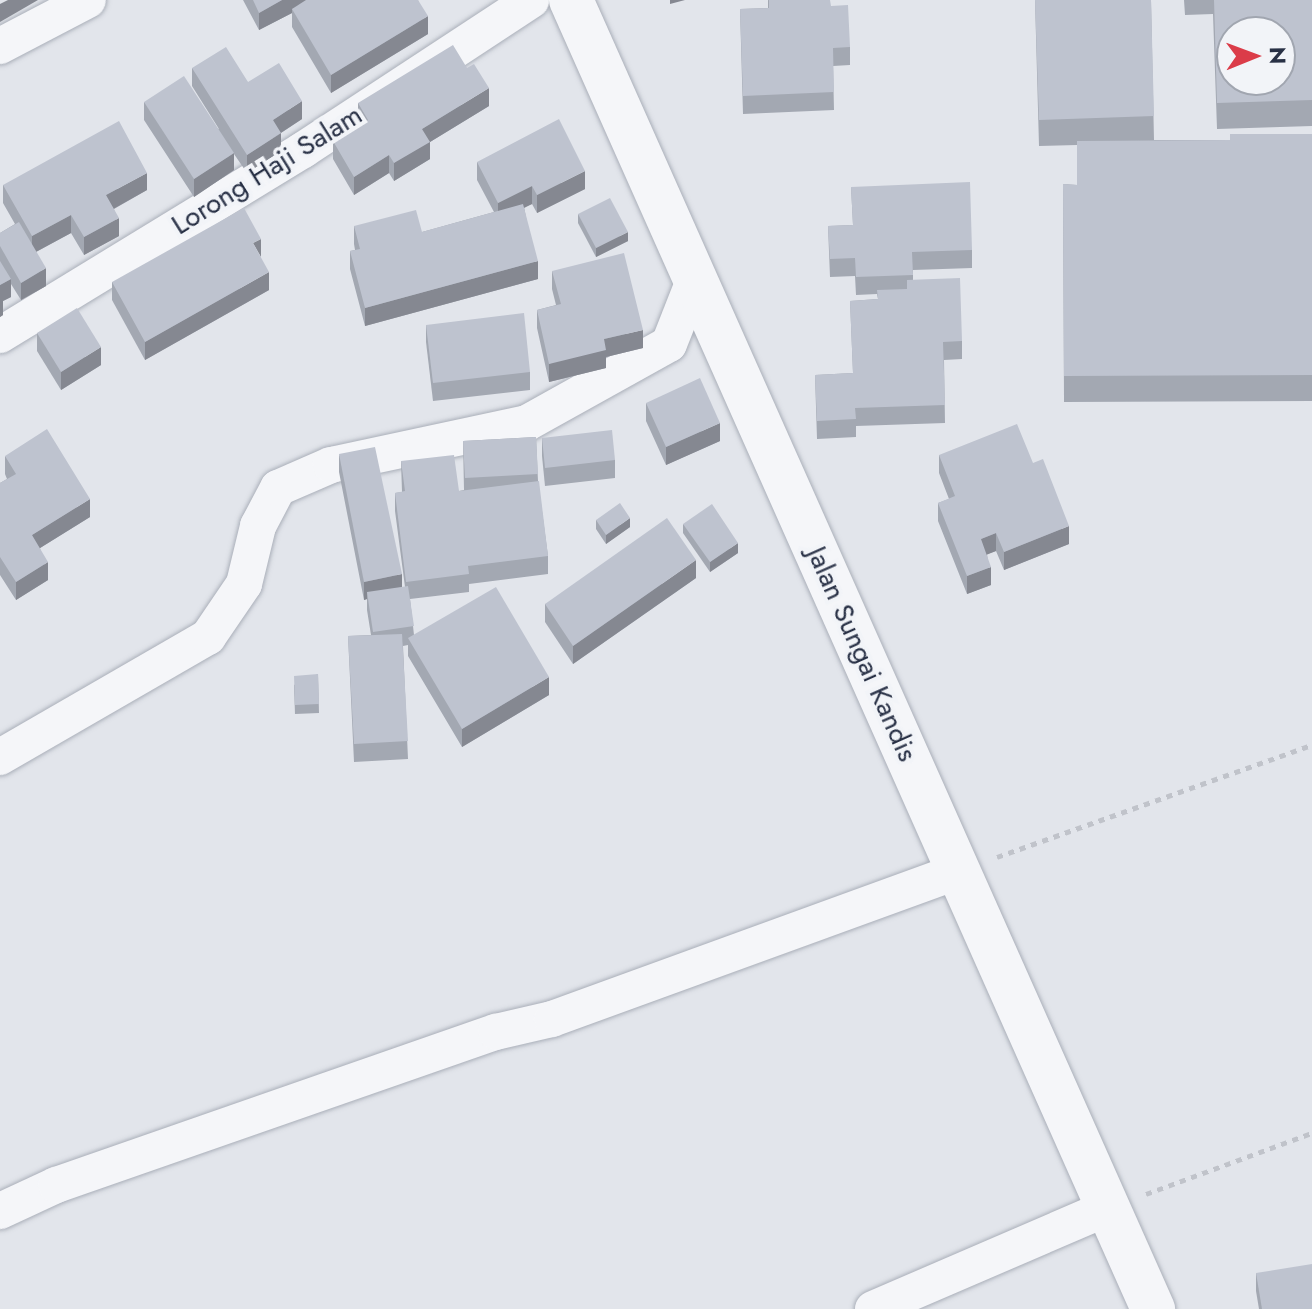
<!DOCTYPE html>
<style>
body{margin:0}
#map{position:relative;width:1312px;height:1309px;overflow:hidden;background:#e2e5eb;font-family:Jost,sans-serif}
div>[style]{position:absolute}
.path>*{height:5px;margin-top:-2.5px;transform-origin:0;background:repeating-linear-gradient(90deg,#c0c3ca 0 6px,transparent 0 12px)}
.roads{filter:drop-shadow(0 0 2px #aaafb9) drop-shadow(0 0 2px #aaafb9)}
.minor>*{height:36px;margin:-18px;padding:0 18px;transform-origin:18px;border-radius:18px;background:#f5f6f9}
.tertiary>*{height:44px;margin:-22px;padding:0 22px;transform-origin:22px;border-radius:22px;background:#f5f6f9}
.wall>*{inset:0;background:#a3a8b2}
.shaded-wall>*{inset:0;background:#858891}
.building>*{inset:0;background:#bec3cf}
span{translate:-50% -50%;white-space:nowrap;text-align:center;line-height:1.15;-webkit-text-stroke:8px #f2f4f8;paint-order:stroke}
.street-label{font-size:28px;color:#283045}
.north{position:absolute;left:1216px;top:16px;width:80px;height:80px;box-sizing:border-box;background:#f2f4f8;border:2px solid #a1a6b0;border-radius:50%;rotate:89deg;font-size:22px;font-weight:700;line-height:32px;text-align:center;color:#283045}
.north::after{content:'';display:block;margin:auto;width:28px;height:36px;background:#db3c49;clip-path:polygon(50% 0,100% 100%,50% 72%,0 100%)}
</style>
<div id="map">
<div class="path">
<i style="left:997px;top:857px;width:334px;rotate:-19.6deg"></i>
<i style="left:1146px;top:1194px;width:177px;rotate:-20.2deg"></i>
</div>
<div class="roads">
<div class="minor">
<i style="left:0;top:46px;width:99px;rotate:-27.6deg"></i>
<i style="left:0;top:335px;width:355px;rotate:-31.4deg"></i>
<i style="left:303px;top:150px;width:273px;rotate:-33.3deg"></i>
<i style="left:0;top:757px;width:240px;rotate:-30deg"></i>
<i style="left:208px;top:637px;width:64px;rotate:-55.8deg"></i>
<i style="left:244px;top:584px;width:60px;rotate:-76.4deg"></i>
<i style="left:258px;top:526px;width:43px;rotate:-62.2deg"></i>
<i style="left:278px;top:488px;width:58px;rotate:-23.5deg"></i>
<i style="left:331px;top:465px;width:200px;rotate:-12.1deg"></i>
<i style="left:527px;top:423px;width:162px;rotate:-29.1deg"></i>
<i style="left:669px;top:344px;width:71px;rotate:-68.5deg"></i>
<i style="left:0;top:1211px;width:62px;rotate:-24.9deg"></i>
<i style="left:56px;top:1185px;width:466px;rotate:-19.2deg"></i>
<i style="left:496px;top:1032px;width:57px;rotate:-13.1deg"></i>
<i style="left:552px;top:1019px;width:432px;rotate:-20deg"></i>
<i style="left:873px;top:1309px;width:255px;rotate:-23.3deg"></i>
</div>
<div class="tertiary">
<i style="left:571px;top:0;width:1433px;rotate:66.03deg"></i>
</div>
</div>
<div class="wall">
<i style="clip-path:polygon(243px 0,418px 0,428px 34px,331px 93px,292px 27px,292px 13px,259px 30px)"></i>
<i style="clip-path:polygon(768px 0,831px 6px,850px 47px,850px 65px,833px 66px,834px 110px,743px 114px,740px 9px,768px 8px)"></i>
<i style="clip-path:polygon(1035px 0,1151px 0,1154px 140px,1230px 140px,1312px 134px,1312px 401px,1064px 402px,1063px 184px,1077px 185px,1077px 145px,1039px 146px)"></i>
<i style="clip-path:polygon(1184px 0,1312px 0,1312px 126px,1217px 129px,1213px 14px,1185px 15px)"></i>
<i style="clip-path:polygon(192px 68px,248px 82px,302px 119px,281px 133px,281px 151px,247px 173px,234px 154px,234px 170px,194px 197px,144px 120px,144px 102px,219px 129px,192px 86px)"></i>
<i style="clip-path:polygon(358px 103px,489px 106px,430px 142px,430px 159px,394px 181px,389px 173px,354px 195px,333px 159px,333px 141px,360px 125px,358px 121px)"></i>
<i style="clip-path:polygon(477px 162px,585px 189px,537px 213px,532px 204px,524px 207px,538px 279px,365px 326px,350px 269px,350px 251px,355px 250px,354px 244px,354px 226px,422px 232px,494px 212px,477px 180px)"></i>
<i style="clip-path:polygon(3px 185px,147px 190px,114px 209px,119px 236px,84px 255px,71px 233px,36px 252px,46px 286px,21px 300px,11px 284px,11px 297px,3px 301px,3px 315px,0 317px,0 233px,15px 224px,3px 203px)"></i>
<i style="clip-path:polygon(851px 187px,972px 250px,972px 268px,913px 270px,913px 280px,962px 341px,962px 359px,944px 360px,945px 423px,856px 426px,856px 437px,817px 439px,815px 375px,853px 373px,850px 301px,878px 299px,877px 294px,856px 295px,855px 276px,830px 277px,828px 226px,853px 225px)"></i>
<i style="clip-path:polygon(578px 214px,628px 241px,596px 257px,578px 223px)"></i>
<i style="clip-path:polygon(552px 271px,643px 348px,606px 357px,606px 368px,549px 382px,537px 328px,537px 310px,556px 305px,552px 289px)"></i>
<i style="clip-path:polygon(112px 282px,269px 290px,145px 360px,112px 300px)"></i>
<i style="clip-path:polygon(426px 325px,530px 372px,530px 390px,433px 401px,426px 342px)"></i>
<i style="clip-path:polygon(37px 333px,101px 365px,61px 390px,37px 351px)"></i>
<i style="clip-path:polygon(646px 403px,720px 441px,666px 465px,646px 421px)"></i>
<i style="clip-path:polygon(536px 437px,538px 481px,548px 556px,548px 574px,469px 584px,469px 592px,410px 599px,414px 635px,549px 695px,462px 747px,408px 656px,408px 645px,403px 646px,408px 759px,354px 762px,348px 636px,371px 635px,367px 610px,367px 599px,364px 600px,339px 472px,339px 454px,402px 587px,405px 587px,395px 511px,395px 493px,402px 492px,401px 461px,459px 491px,464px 490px,463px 441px)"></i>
<i style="clip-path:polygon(542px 438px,615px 460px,615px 478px,545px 486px,542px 456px)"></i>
<i style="clip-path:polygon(939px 455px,1033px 463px,1069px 544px,1004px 570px,996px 551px,987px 554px,991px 585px,967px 594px,938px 521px,938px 503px,949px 499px,939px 473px)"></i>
<i style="clip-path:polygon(5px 456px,90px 517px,40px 548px,48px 580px,16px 600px,0 575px,0 483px,7px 479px,5px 474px)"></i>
<i style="clip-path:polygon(596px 520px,630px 527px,606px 544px,596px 529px)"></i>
<i style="clip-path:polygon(683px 524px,738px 553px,710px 572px,683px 533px)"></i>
<i style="clip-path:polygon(696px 578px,573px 664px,545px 622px,545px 604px)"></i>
<i style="clip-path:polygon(318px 674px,319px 713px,295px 714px,294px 685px)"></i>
<i style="clip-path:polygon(1256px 1273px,1312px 1309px,1259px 1309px,1256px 1291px)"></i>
</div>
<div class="shaded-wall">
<i style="clip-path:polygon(8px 0,38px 0,0 22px,0 4px)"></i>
<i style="clip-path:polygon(282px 0,315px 0,292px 9px,292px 13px,259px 30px,259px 13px)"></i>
<i style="clip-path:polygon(670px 0,685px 0,670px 4px)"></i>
<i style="clip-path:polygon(428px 16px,428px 34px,331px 93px,331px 75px)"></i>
<i style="clip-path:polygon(489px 88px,489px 106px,430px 142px,430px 159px,394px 181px,394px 163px,422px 129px)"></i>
<i style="clip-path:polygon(302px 101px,302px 119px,273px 138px,273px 120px)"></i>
<i style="clip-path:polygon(281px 133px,281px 151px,247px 173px,247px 155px)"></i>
<i style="clip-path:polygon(234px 153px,234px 170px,194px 197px,194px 179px)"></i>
<i style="clip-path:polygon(389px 155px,389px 173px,354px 195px,354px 177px)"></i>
<i style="clip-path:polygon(585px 171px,585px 189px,537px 213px,537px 195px)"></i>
<i style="clip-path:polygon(147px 173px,147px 190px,106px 213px,106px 195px)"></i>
<i style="clip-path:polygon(532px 186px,532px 204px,498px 221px,498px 203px)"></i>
<i style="clip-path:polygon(71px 215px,71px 233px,32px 254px,32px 236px)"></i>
<i style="clip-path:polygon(119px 218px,119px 236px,84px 255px,84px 237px)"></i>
<i style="clip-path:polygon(628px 232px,628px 241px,596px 257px,596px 248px)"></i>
<i style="clip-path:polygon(261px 239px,261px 257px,253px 243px)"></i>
<i style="clip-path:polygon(538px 261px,538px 279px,365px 326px,365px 308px)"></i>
<i style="clip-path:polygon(46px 268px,46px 286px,21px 300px,21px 283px)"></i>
<i style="clip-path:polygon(269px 272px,269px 290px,145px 360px,145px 342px)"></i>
<i style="clip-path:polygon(11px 279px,11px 297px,3px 301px,3px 315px,0 317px,0 285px)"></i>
<i style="clip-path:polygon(643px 330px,643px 348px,606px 357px,606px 368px,549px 382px,549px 364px,604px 339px)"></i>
<i style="clip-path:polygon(101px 347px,101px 365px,61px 390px,61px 372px)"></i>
<i style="clip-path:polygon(720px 423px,720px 441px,666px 465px,666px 447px)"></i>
<i style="clip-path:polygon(90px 499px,90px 517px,32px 553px,32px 535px)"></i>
<i style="clip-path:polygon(630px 518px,630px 527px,606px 544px,606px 535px)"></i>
<i style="clip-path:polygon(1069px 526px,1069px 544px,1004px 570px,1004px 552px)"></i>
<i style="clip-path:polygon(996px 533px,996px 551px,981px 557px,981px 539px)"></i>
<i style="clip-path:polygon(738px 543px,738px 553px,710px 572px,710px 562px)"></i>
<i style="clip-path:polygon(696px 560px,696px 578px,573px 664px,573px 646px)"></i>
<i style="clip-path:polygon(48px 562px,48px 580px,16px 600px,16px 582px)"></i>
<i style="clip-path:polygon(991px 567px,991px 585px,967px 594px,967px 576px)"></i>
<i style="clip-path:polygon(402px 574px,402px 592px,367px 592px,367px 599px,364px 600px,364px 582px)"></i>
<i style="clip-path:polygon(549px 677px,549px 695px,462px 747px,462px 729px)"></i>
</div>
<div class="building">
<i style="clip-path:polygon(253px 0,282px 0,259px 13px)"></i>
<i style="clip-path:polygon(306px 0,418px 0,428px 16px,331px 75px,292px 9px)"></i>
<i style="clip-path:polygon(769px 0,830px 0,831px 6px,848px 5px,850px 47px,833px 48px,834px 92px,743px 96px,740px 9px,769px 8px)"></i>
<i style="clip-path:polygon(1035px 0,1151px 0,1154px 116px,1039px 120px)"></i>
<i style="clip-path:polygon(evenodd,1214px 0,1312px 0,1312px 100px,1217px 103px,1214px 0,1232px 32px,1280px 32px,1280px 80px,1232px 80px,1232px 32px)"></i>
<i style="clip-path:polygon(453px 45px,467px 68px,474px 64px,489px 88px,422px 129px,430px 142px,394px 163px,389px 155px,354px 177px,333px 141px,368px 120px,358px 103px)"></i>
<i style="clip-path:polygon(226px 47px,248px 82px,279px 63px,302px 101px,273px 120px,281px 133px,247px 155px,192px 68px)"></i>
<i style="clip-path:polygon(184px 76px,234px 153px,194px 179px,144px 102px)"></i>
<i style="clip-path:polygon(559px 119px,585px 171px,537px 195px,532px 186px,498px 203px,477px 162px)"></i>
<i style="clip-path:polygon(119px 121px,147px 173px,106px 195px,119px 218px,84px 237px,71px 215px,32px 236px,3px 185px)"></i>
<i style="clip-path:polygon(1230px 134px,1312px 134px,1312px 375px,1064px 376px,1063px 184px,1077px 185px,1077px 141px,1230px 140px)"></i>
<i style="clip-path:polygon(970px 182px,972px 250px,912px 252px,913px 275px,856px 277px,855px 258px,830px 259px,828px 226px,853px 225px,851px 187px)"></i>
<i style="clip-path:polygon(610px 198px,628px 232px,596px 248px,578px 214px)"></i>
<i style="clip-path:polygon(523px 204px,538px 261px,365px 308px,350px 251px,360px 249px,354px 226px,416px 210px,422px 232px)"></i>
<i style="clip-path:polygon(244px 208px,261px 239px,253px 243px,269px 272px,145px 342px,112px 282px)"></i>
<i style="clip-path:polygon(19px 222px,46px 268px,21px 283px,0 246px,0 233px)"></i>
<i style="clip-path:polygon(624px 253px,643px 330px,604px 339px,606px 350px,549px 364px,537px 310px,561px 304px,552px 271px)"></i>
<i style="clip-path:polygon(0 261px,11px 279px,0 285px)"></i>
<i style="clip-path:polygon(960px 278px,962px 341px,943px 342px,945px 405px,855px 408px,856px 419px,817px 421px,815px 375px,853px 373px,850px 301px,878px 299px,877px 290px,907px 289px,907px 280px)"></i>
<i style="clip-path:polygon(77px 308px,101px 347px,61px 372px,37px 333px)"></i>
<i style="clip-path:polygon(524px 313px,530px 372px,433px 383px,426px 325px)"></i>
<i style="clip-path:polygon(700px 378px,720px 423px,666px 447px,646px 403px)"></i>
<i style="clip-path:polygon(1017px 424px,1033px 463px,1043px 459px,1069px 526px,1004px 552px,996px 533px,981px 539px,991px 567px,967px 576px,938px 503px,955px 496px,939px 455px)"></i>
<i style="clip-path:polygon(47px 429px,90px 499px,32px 535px,48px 562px,16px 582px,0 557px,0 483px,16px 474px,5px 456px)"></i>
<i style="clip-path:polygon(612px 430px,615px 460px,545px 468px,542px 438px)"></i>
<i style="clip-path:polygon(536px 437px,538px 474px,465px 478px,463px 441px)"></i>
<i style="clip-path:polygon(375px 447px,402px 574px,364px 582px,339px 454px)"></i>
<i style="clip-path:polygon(454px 455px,459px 491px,539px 481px,548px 556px,468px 566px,469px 574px,406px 582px,395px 493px,405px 491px,401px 461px)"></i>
<i style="clip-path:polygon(620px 503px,630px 518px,606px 535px,596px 520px)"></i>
<i style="clip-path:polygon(712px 504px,738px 543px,710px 562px,683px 524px)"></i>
<i style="clip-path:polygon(667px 518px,696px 560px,573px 646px,545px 604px)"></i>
<i style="clip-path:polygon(408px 586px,414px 626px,373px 632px,367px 592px)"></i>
<i style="clip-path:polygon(496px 587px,549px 677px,462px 729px,408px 638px)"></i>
<i style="clip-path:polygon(402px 634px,408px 741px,354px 744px,348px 636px)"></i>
<i style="clip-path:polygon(318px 674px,319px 704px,295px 705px,294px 676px)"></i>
<i style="clip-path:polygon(1312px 1264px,1312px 1309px,1262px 1309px,1256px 1273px)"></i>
</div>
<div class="street-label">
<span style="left:267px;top:170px;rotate:-32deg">Lorong Haji Salam</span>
<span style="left:862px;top:654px;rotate:66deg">Jalan Sungai Kandis</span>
</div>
<div class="north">N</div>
</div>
